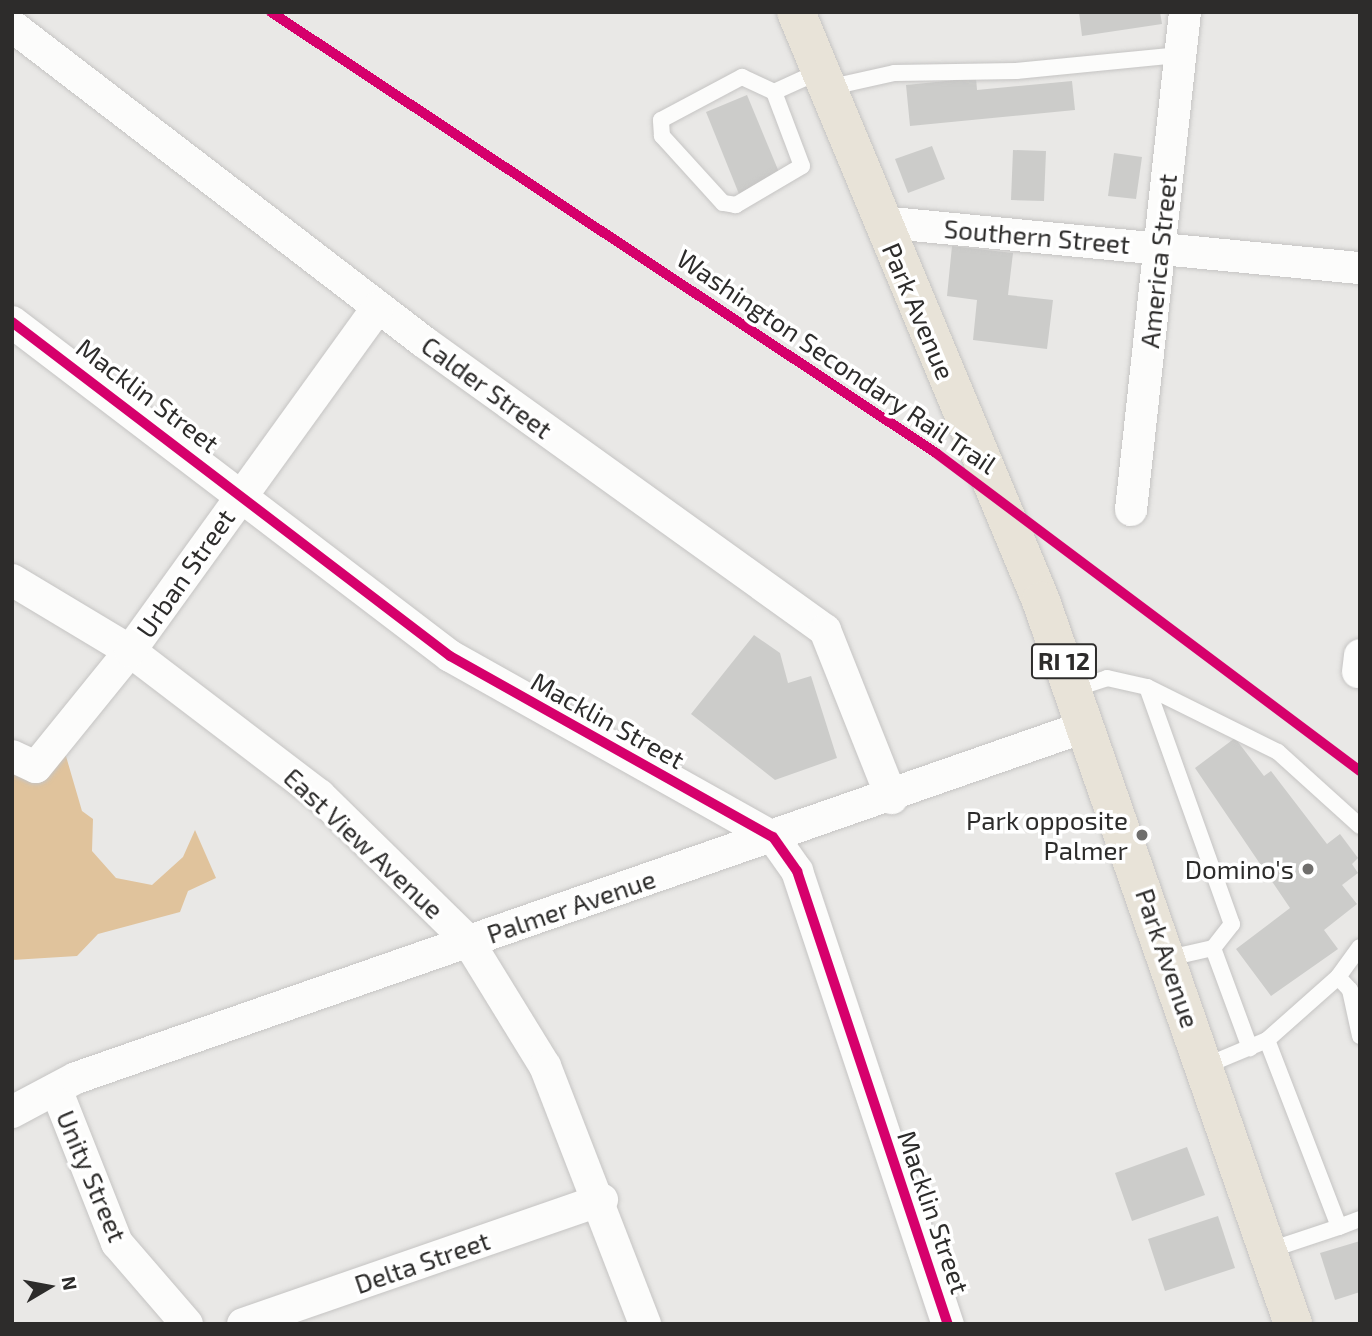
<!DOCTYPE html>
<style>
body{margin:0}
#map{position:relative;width:1372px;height:1336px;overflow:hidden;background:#e9e8e6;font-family:"Exo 2",sans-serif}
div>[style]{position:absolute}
.forest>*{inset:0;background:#e0c39c}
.building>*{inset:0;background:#ccccca}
.roads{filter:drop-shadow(0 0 2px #c5c4c3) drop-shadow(0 0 2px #c5c4c3)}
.service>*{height:16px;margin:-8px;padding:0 8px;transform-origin:8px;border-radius:8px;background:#fcfcfb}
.minor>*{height:32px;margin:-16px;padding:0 16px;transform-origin:16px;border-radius:16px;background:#fcfcfb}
.primary>*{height:38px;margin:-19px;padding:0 19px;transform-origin:19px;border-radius:19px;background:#e8e3d8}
.cycleway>*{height:10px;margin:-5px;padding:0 5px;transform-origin:5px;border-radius:5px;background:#d6006c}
.dots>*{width:19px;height:19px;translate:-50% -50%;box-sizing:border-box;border:4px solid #fff;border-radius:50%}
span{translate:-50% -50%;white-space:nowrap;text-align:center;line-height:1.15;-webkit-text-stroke:7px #fff;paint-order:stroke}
.shield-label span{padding:2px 5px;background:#fff;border:2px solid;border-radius:5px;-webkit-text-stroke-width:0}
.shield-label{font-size:24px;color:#2d2c2b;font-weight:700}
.street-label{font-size:26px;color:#2d2c2b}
.poi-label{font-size:26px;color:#2d2c2b}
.right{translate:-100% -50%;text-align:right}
.frame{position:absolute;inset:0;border:14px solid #2d2c2b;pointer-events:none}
.north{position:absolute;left:14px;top:1252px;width:70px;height:70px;-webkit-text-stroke:5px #fff;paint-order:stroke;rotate:80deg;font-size:19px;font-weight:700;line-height:28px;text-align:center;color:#2d2c2b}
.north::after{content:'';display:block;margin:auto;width:24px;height:32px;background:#2d2c2b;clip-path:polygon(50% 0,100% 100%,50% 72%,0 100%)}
</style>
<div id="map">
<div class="forest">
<i style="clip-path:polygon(63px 746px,82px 811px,93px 819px,92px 851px,116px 878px,152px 885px,183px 857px,195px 830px,216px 878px,188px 891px,180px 912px,98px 934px,77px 956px,12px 960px,12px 754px)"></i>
</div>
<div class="building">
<i style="clip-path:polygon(1079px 12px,1160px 12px,1162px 24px,1082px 36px)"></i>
<i style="clip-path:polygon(976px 78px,977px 90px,1072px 81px,1075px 110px,910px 126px,906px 85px)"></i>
<i style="clip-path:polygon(747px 95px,781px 177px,739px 194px,706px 112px)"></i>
<i style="clip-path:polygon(932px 146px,945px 179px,908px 193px,895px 159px)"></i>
<i style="clip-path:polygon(1013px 150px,1046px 151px,1044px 201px,1011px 200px)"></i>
<i style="clip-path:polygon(1114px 153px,1142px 157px,1136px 199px,1108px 196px)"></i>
<i style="clip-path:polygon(952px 246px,1013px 253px,1008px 295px,1053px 300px,1047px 349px,973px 340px,977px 300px,947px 296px)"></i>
<i style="clip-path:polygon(754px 635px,780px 653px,788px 683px,811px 676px,837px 758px,775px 780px,691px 714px)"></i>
<i style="clip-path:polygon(1235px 738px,1264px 776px,1271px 771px,1327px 844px,1340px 834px,1358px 858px,1352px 864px,1358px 873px,1342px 885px,1357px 904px,1324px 930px,1338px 949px,1271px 996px,1236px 949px,1290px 908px,1195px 768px)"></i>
<i style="clip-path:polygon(1187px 1147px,1205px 1195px,1132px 1221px,1115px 1173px)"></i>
<i style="clip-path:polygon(1218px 1216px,1235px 1268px,1165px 1291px,1148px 1239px)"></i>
<i style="clip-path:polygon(1360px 1241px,1360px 1292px,1335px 1300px,1320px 1253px)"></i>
</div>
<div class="roads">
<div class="service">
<i style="left:742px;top:77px;width:35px;rotate:25deg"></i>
<i style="left:774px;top:92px;width:79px;rotate:69.3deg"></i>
<i style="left:802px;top:166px;width:77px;rotate:149.4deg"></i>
<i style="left:736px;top:205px;width:13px;rotate:-171deg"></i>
<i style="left:723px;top:203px;width:91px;rotate:-132.3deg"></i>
<i style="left:662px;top:136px;width:16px;rotate:-94deg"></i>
<i style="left:661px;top:120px;width:92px;rotate:-28deg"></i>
<i style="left:827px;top:88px;width:69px;rotate:-12.6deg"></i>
<i style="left:894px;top:73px;width:122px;rotate:-0.9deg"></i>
<i style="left:1016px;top:71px;width:165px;rotate:-5.6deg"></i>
<i style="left:774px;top:92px;width:51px;rotate:-24.5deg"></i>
<i style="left:1147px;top:687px;width:146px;rotate:26.4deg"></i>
<i style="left:1278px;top:752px;width:110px;rotate:42.1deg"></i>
<i style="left:1074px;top:689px;width:35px;rotate:-18deg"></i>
<i style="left:1107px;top:678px;width:41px;rotate:12.7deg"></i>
<i style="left:1147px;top:687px;width:252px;rotate:70.3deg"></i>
<i style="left:1232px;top:924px;width:31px;rotate:128deg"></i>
<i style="left:1169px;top:958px;width:45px;rotate:-12.8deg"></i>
<i style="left:1213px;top:948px;width:107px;rotate:69.7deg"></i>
<i style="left:1338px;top:977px;width:18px;rotate:47deg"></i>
<i style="left:1350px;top:990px;width:47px;rotate:77.7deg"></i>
<i style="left:1267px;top:1040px;width:200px;rotate:68.9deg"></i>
<i style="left:1339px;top:1227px;width:76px;rotate:161.6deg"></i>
<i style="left:1205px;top:1066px;width:67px;rotate:-22.8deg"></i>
<i style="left:1267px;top:1040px;width:95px;rotate:-41.6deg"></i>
<i style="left:1338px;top:977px;width:37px;rotate:-54deg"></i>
<i style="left:1339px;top:1227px;width:22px;rotate:-21deg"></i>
</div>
<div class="minor">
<i style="left:12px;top:26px;width:519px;rotate:37.49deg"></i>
<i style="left:424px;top:342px;width:494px;rotate:35.7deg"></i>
<i style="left:825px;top:630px;width:181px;rotate:68.3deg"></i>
<i style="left:881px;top:222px;width:481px;rotate:5.5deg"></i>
<i style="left:12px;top:322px;width:551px;rotate:37.33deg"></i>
<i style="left:450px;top:656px;width:370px;rotate:29.3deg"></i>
<i style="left:773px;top:837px;width:42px;rotate:54.8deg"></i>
<i style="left:797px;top:871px;width:478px;rotate:71.6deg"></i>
<i style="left:1131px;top:510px;width:501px;rotate:-83.81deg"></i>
<i style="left:12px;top:580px;width:138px;rotate:31deg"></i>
<i style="left:130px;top:651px;width:238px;rotate:37.3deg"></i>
<i style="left:319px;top:795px;width:209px;rotate:44.4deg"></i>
<i style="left:468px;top:941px;width:147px;rotate:58.4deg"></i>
<i style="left:545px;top:1066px;width:277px;rotate:68.8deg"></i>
<i style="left:1358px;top:672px;width:17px;rotate:-83deg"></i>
<i style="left:12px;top:756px;width:26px;rotate:25deg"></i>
<i style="left:36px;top:767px;width:149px;rotate:-51deg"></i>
<i style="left:130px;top:651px;width:424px;rotate:-54.2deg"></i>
<i style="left:56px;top:1089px;width:166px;rotate:68.4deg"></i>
<i style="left:117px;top:1243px;width:107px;rotate:49.2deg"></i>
<i style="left:12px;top:1112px;width:72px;rotate:-28deg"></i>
<i style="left:76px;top:1078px;width:1071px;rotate:-19.2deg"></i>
<i style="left:243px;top:1324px;width:380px;rotate:-19.1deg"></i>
</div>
<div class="primary">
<i style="left:796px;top:12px;width:638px;rotate:67.41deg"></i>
<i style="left:1041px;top:601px;width:766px;rotate:70.78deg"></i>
</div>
</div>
<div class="cycleway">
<i style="left:271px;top:12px;width:798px;rotate:33.55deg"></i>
<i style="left:936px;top:453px;width:530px;rotate:36.87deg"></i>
<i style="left:12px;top:322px;width:551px;rotate:37.33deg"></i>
<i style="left:450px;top:656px;width:370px;rotate:29.3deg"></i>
<i style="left:773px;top:837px;width:42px;rotate:54.8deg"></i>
<i style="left:797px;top:871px;width:478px;rotate:71.6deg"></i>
</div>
<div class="dots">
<i style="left:1142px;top:835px;background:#6f6e6c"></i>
<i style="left:1308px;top:869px;background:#6f6e6c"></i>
</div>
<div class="shield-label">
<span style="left:1064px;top:661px">RI 12</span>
</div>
<div class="street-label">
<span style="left:1037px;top:236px;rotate:5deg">Southern Street</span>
<span style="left:1158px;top:261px;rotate:-84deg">America Street</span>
<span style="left:919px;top:311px;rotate:67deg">Park Avenue</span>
<span style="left:837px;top:361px;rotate:34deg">Washington Secondary Rail Trail</span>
<span style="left:487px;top:387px;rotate:36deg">Calder Street</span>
<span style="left:148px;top:395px;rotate:37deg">Macklin Street</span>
<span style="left:185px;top:573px;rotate:-55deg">Urban Street</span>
<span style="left:608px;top:720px;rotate:29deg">Macklin Street</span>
<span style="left:364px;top:843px;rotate:43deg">East View Avenue</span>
<span style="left:571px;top:906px;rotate:-19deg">Palmer Avenue</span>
<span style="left:1168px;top:958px;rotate:71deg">Park Avenue</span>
<span style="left:92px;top:1176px;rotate:67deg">Unity Street</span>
<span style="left:934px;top:1212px;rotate:71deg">Macklin Street</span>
<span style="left:422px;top:1262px;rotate:-19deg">Delta Street</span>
</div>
<div class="poi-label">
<span class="right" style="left:1128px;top:835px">Park opposite<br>Palmer</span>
<span class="right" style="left:1294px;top:869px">Domino's</span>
</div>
<div class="frame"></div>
<div class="north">N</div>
</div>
